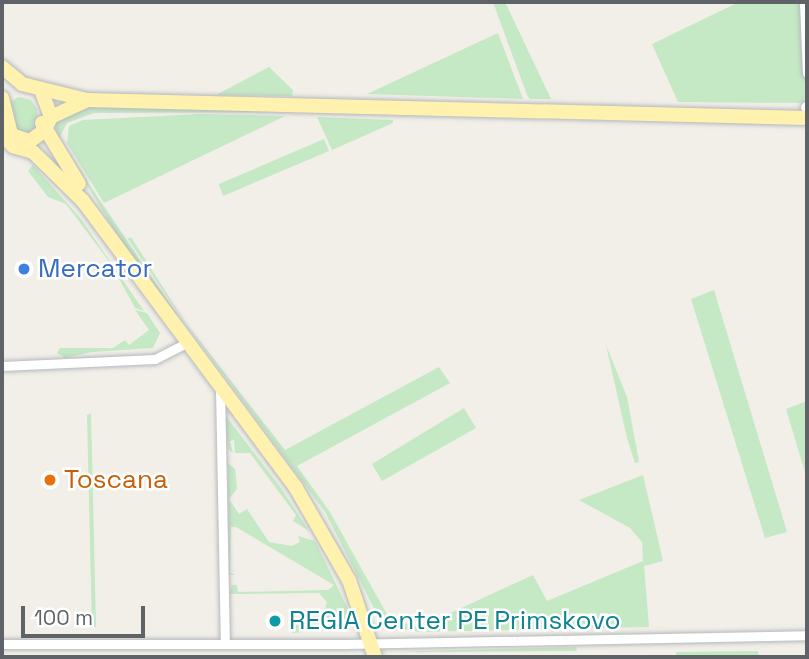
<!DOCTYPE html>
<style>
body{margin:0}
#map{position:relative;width:809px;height:659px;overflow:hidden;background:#f1efe8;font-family:"Space Grotesk",sans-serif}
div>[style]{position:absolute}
.green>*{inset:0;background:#c5e8c5}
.roads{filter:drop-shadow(0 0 2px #b5b8bc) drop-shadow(0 0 2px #b5b8bc)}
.minor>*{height:9px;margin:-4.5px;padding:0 4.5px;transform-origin:4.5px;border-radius:4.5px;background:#fff}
.primary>*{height:14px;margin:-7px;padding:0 7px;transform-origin:7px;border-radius:7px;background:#fff2af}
.dots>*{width:19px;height:19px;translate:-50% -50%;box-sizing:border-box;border:4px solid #fff;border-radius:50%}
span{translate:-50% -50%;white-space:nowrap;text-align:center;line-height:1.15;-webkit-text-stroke:5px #fff;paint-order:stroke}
.shop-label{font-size:26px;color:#366cbe}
.left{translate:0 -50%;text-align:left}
.food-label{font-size:26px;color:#c56008}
.culture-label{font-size:26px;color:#0d838f}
.frame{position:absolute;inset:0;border:4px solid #5f6368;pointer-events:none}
.scale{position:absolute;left:21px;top:606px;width:124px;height:32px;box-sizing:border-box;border:4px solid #5f6368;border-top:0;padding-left:9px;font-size:21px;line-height:24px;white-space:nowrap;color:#5f6368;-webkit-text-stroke:5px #fff;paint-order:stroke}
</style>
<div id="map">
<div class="green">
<i style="clip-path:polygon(493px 2px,505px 2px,551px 99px,530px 99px,527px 95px)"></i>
<i style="clip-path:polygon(739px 2px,802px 2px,801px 49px,807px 83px,804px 103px,678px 102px,652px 44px)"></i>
<i style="clip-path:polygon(498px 33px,523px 99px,367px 94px)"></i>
<i style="clip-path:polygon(269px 67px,293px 90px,292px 96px,216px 95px)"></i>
<i style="clip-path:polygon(19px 97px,31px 100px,37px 109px,39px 129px,33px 134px,17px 134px,8px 103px)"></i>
<i style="clip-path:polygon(93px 106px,307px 112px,94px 113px,67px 123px,58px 140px,55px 122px,65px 112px)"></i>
<i style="clip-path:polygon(199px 114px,285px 116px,104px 203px,67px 143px,69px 126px,83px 120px)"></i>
<i style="clip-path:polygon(317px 117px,393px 120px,393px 123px,332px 150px)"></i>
<i style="clip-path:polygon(324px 139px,329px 151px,223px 196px,219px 184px)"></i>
<i style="clip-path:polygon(64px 147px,176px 313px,173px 315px,131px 258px)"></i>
<i style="clip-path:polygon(33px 165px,81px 219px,144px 311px,135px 308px,111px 264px,66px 204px,48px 197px,28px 171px)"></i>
<i style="clip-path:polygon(131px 237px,185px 322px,285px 450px,439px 367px,450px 383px,297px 466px,330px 512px,389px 618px,416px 627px,429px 623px,533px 575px,547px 601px,643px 561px,642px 542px,630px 528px,579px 500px,643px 475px,663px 561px,644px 566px,649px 627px,420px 632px,383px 626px,325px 512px,186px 324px,128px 239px)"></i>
<i style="clip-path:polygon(714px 290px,787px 532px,765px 538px,691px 299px)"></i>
<i style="clip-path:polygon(135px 310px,147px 313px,160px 333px,153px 348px,92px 352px,65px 358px,57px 353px,60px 348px,113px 348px,125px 340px,129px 345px,149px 330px)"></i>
<i style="clip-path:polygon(606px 345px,627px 397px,639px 462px,635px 463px,627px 438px)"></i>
<i style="clip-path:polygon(807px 401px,807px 479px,786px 409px)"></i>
<i style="clip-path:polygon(464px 408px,476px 428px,382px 481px,372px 464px)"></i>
<i style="clip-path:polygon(91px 414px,96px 627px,92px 627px,87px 415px)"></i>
<i style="clip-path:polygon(225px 415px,281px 488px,309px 531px,293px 521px,296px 515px,250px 453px,235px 453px,234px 440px,230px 441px,233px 453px,228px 449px)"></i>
<i style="clip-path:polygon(228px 463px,235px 469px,237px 489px,229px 499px,239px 514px,247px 509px,269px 542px,292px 546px,300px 542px,298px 536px,315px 541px,350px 613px,343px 629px,292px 633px,292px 620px,324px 614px,327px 602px,319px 593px,229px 594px,232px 585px,237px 585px,238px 592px,328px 590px,334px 585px,236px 527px,231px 527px,230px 573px,236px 575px,229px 575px)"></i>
<i style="clip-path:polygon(576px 647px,577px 651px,403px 652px,421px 651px)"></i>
<i style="clip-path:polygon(758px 651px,759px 657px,676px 657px,676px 652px)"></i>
</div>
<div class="roads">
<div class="minor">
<i style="left:804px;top:2px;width:71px;rotate:87.6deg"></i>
<i style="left:805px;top:107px;width:3px;rotate:-45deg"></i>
<i style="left:2px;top:366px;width:153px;rotate:-2.6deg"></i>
<i style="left:155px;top:359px;width:35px;rotate:-27deg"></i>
<i style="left:220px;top:388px;width:256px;rotate:88.9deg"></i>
<i style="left:2px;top:644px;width:343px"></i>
<i style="left:345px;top:644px;width:462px;rotate:-1.1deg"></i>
</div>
<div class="primary">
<i style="left:2px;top:67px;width:26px;rotate:40deg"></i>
<i style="left:22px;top:84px;width:67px;rotate:13.8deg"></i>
<i style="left:87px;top:100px;width:720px;rotate:1.43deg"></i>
<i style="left:2px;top:98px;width:38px;rotate:76deg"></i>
<i style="left:11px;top:135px;width:20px;rotate:18deg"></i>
<i style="left:30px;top:141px;width:17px;rotate:-36deg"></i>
<i style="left:44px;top:131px;width:16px;rotate:-63deg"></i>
<i style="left:51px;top:117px;width:27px;rotate:-110deg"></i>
<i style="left:51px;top:117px;width:40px;rotate:-25deg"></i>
<i style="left:42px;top:123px;width:71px;rotate:58.8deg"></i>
<i style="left:2px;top:135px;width:16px;rotate:45deg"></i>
<i style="left:13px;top:146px;width:21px;rotate:17deg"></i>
<i style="left:33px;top:152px;width:70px;rotate:44.4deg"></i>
<i style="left:83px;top:201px;width:357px;rotate:53.4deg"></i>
<i style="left:296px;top:488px;width:106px;rotate:60.1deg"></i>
<i style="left:349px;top:580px;width:81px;rotate:71.3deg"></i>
</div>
</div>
<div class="dots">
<i style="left:24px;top:269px;background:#3f7fe0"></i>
<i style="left:50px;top:480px;background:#e8710a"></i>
<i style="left:275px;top:621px;background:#0f9aa8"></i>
</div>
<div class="shop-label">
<span class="left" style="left:38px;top:269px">Mercator</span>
</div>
<div class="food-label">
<span class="left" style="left:64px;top:480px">Toscana</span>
</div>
<div class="culture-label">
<span class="left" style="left:289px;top:621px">REGIA Center PE Primskovo</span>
</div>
<div class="frame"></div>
<div class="scale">100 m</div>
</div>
